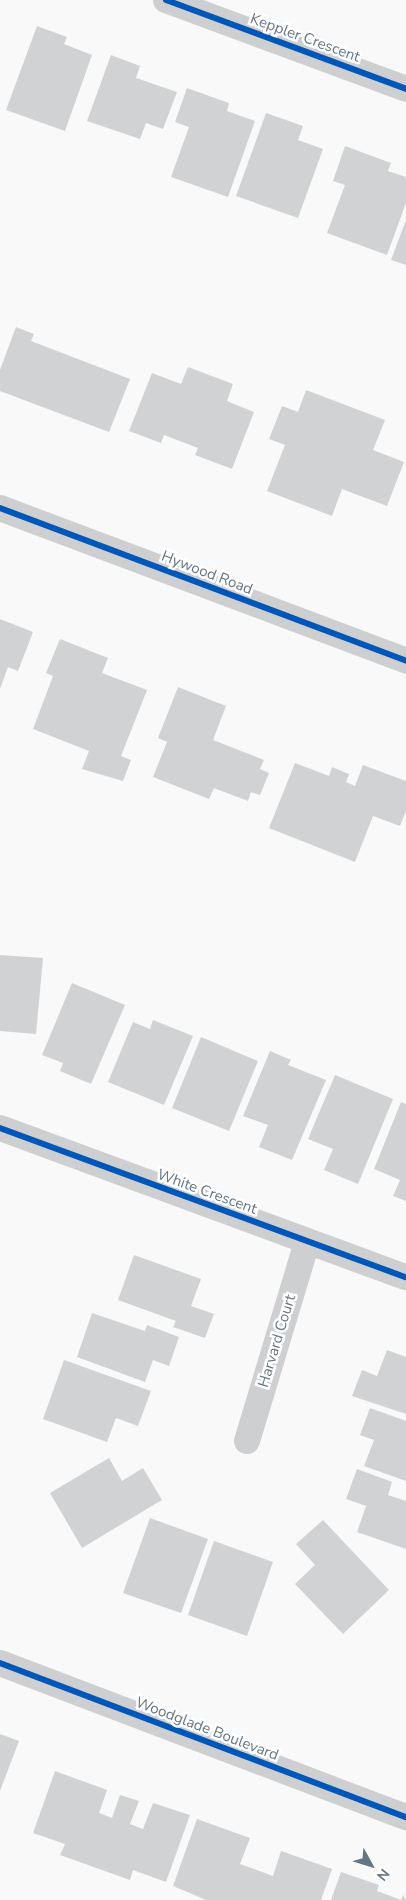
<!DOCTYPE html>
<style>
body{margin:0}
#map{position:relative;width:406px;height:1900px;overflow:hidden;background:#f9f9f9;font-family:"Nunito Sans",sans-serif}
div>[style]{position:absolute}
.building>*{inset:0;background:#d0d2d3}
.street>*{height:26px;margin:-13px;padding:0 13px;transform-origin:13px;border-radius:13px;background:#cecfd0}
.cycleway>*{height:6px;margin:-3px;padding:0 3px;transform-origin:3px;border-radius:3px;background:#0057b8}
span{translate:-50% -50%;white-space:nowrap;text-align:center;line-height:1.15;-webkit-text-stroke:5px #fff;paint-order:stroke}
.street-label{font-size:15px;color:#657683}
.north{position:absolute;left:346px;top:1840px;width:50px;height:50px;-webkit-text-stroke:4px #fff;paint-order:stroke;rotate:129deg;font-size:14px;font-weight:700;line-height:20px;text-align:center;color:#657683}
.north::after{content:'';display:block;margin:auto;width:18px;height:22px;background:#657683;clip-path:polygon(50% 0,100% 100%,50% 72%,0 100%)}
</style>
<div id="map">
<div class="building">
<i style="clip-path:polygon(37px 26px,67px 37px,64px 44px,92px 55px,65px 131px,6px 110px)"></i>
<i style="clip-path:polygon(111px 55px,140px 66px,136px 78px,177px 92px,163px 129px,146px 123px,140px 139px,87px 121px)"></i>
<i style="clip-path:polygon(187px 88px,229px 103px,227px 111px,255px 121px,228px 197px,171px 177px,189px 127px,175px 122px)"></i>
<i style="clip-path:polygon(266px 113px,303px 126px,298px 140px,323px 149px,298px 218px,236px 196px)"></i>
<i style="clip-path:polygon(345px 146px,391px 163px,388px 171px,406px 177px,406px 203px,387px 255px,327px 233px,345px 185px,333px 181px)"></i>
<i style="clip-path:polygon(406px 220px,406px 265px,391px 260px)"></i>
<i style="clip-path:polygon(16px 327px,34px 334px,31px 341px,130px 379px,109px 432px,0 391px,0 370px)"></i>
<i style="clip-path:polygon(188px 367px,233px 384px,227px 401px,254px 412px,232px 469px,195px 455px,198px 448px,164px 435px,161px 443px,129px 431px,152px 373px,181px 384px)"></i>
<i style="clip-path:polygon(306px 390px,385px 420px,373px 450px,404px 462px,387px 506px,342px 489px,332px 516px,267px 491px,285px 445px,269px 439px,282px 406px,298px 412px)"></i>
<i style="clip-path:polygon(0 619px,33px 632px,18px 671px,8px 667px,0 689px)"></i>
<i style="clip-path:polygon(60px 639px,108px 658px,102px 673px,147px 690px,121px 756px,131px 760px,123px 781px,82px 769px,89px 751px,33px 729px,53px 676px,46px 673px)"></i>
<i style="clip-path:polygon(178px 687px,226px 706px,213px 740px,264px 760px,260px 769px,269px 773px,260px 795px,251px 792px,248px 801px,214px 788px,209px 799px,153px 777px,167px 742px,158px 738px)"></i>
<i style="clip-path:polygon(295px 763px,329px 776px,332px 767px,349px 774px,346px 782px,355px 786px,363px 765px,406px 781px,406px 811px,400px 826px,373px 816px,355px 862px,269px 828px)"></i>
<i style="clip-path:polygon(0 955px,43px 958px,36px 1034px,0 1031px)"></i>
<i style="clip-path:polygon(72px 983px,125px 1005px,91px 1084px,60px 1071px,63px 1063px,42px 1055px)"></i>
<i style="clip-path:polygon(153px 1020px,193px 1036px,164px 1105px,108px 1082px,133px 1022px,150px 1029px)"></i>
<i style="clip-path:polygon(201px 1037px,258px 1061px,229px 1131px,172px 1108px)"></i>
<i style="clip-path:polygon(270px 1051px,291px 1060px,288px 1065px,326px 1080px,292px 1160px,259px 1147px,268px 1125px,243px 1116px)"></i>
<i style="clip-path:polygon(335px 1075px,393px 1099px,358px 1184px,324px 1170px,333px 1149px,308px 1139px)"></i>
<i style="clip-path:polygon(401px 1102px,406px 1104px,406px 1201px,393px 1196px,400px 1180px,374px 1169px)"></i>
<i style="clip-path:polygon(134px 1255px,201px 1279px,191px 1306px,214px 1314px,205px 1338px,173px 1327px,176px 1321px,118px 1300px)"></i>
<i style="clip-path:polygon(92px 1313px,145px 1331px,147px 1325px,179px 1337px,169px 1366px,153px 1360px,145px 1382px,77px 1357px)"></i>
<i style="clip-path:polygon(387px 1350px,406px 1357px,406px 1414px,352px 1396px,362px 1370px,377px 1376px)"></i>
<i style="clip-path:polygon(64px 1360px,151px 1391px,138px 1426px,116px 1418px,107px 1442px,43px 1419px)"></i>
<i style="clip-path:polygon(370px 1408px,406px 1421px,406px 1481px,364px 1466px,374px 1440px,360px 1435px)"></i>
<i style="clip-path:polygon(109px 1458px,122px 1481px,143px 1468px,162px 1500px,82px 1548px,50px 1493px)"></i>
<i style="clip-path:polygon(357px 1469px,392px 1482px,388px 1495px,406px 1501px,406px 1549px,357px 1532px,366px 1506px,346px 1499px)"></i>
<i style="clip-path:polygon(150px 1518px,208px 1539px,181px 1613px,123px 1593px)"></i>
<i style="clip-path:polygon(323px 1520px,389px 1590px,343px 1634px,295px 1584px,315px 1565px,296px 1544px)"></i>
<i style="clip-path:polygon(214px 1541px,273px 1562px,247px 1636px,188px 1615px)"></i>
<i style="clip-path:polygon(0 1734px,19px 1741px,0 1791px)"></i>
<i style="clip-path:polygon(55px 1771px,107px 1790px,99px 1813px,112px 1818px,120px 1795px,139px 1801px,130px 1824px,143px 1829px,153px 1803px,190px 1815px,166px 1882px,133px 1870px,130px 1880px,60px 1855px,65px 1844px,33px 1833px)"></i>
<i style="clip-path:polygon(197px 1819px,250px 1838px,240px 1864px,273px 1876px,281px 1851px,332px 1869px,321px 1900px,206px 1900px,173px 1886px)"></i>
<i style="clip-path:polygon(341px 1872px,379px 1885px,377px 1891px,401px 1900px,403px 1895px,406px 1900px,331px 1900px)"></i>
</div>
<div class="street">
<i style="left:166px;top:0;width:256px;rotate:20.3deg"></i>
<i style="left:0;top:508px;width:434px;rotate:20.6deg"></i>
<i style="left:0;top:1128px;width:432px;rotate:20.2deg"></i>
<i style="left:247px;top:1441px;width:208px;rotate:-73.2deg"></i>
<i style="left:0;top:1663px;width:434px;rotate:20.8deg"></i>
</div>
<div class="cycleway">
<i style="left:166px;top:0;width:256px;rotate:20.3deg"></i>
<i style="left:0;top:508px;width:434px;rotate:20.6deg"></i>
<i style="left:0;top:1128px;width:432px;rotate:20.2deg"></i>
<i style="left:0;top:1663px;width:434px;rotate:20.8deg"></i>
</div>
<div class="street-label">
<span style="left:305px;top:38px;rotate:20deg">Keppler Crescent</span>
<span style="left:207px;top:573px;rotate:21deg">Hywood Road</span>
<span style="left:207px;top:1192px;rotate:20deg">White Crescent</span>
<span style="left:277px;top:1341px;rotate:-73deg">Harvard Court</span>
<span style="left:207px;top:1729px;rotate:21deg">Woodglade Boulevard</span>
</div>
<div class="north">N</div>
</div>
